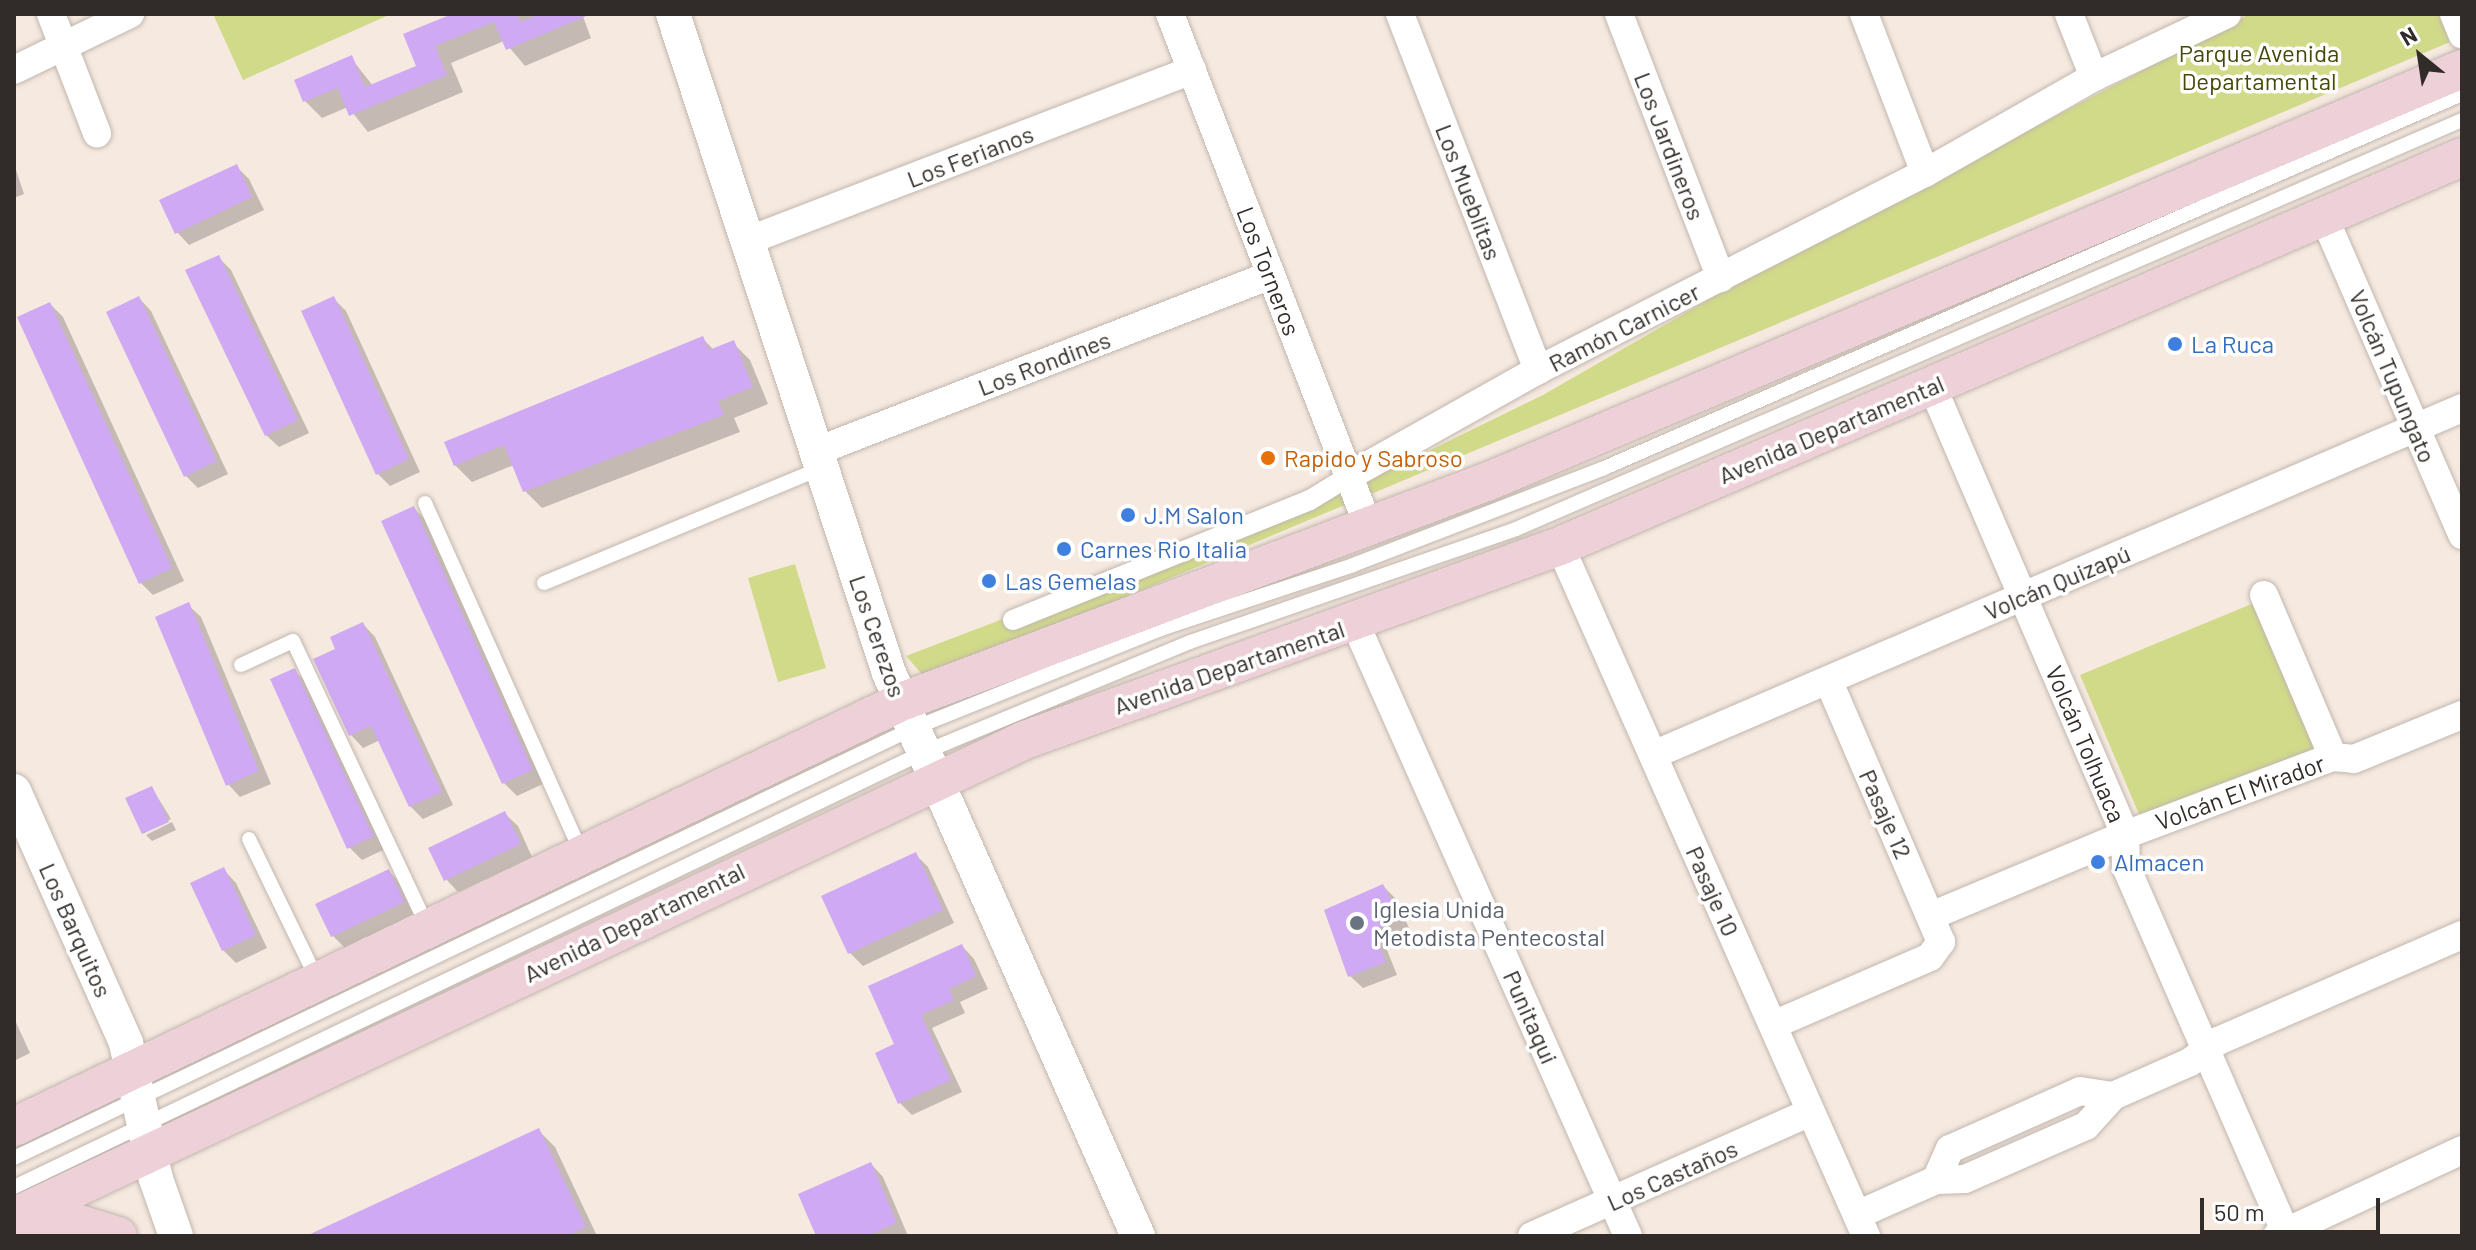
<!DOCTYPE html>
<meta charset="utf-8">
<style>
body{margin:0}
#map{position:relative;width:2476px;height:1250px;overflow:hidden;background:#f5e9e0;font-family:Barlow,sans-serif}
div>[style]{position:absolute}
.green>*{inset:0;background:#d1da89}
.shadow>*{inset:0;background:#0003}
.building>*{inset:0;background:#cfa9f3}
.roads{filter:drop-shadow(0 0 2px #c1b6ad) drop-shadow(0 0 2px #c1b6ad)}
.service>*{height:14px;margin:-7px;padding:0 7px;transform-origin:7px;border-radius:7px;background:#fff}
.pedestrian>*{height:20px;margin:-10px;padding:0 10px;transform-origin:10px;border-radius:10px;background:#fff}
.minor>*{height:28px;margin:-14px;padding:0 14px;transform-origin:14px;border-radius:14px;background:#fff}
.tertiary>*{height:34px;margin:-17px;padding:0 17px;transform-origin:17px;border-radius:17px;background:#fff}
.secondary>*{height:38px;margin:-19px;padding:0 19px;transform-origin:19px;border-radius:19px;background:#eed0d9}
.dots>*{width:22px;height:22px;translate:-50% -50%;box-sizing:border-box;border:4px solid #fff;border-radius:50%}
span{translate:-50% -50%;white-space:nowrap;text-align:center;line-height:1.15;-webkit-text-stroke:7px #fff;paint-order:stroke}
.park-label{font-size:24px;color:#454905}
.street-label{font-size:24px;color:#312c29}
.shop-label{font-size:24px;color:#366cbe}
.left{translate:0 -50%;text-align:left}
.food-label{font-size:24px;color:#c56008}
.worship-label{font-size:24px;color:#5b616d}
.frame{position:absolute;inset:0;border:16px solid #312c29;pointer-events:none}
.north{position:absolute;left:2380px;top:16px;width:80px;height:80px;-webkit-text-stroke:6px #fff;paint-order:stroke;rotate:330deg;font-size:22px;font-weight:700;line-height:32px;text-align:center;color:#312c29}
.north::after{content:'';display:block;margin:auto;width:28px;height:36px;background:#312c29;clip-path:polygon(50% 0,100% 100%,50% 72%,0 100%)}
.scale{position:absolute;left:2200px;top:1198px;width:180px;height:36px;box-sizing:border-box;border:4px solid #312c29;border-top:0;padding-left:10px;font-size:24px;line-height:28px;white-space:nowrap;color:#312c29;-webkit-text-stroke:6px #fff;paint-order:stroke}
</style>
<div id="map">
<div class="green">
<i style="clip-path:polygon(213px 14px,391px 14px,243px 80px)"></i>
<i style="clip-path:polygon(2250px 14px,2462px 14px,2462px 37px,927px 680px,906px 656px,1373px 478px,1543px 395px,1734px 285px)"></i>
<i style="clip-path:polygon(795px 564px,826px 668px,778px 682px,748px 578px)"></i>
<i style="clip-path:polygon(2254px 603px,2315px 748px,2141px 819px,2080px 675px)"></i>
</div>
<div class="shadow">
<i style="clip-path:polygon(457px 14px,582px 14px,591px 38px,525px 66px,504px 41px,451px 63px,463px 92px,368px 132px,348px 107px,322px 118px,305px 101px,351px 58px,373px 86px,419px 67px)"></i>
<i style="clip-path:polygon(14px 164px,24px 194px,14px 198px)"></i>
<i style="clip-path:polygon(236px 166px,249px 179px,264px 210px,189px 245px,177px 232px)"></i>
<i style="clip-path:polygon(218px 257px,231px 270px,309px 433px,279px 447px,266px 435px)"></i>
<i style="clip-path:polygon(139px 298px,151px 311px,228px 474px,198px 488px,185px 475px)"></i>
<i style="clip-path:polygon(333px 298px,346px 311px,420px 472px,390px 486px,377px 473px)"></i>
<i style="clip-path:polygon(50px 304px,63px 317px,184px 581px,153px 595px,141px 583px)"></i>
<i style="clip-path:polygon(703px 339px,714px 350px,733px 343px,750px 360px,768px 404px,734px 418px,740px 432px,542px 508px,525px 491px,514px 465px,472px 482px,455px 465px)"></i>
<i style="clip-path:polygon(414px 508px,426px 521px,545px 783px,517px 796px,504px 783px,384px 522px)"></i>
<i style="clip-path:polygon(188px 605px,201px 617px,271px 784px,240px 797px,228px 784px)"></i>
<i style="clip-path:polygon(363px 624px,375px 637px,453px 805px,423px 819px,410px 806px,380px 740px,363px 748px,351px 735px,338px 650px)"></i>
<i style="clip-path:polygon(294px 670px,307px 683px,385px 849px,362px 860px,349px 847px)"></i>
<i style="clip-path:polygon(152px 788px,171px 819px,144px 833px,128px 799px)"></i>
<i style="clip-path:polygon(505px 814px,518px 826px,532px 857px,458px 892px,446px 879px)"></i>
<i style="clip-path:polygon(172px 822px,176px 830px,152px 841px,146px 835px)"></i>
<i style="clip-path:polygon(915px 854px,928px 867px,954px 923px,863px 966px,850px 953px,824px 897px)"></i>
<i style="clip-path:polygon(224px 870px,236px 883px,267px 948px,236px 963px,223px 950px)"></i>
<i style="clip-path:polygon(389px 871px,401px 884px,416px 915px,345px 948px,333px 936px)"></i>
<i style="clip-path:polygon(1383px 886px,1396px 899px,1409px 928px,1385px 945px,1397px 975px,1363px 988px,1350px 976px)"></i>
<i style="clip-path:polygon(962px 946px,974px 959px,988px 989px,960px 1002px,965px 1013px,932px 1028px,962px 1092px,912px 1115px,900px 1103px,897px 1045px)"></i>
<i style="clip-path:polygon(14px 1018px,30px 1053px,14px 1061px)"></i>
<i style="clip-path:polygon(538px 1130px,555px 1147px,597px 1236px,334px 1236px)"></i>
<i style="clip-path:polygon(871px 1164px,883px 1177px,908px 1236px,818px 1236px)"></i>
</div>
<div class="building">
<i style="clip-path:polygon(452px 14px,517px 14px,520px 22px,540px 14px,591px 14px,506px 50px,494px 22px,435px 46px,447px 75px,349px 116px,338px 88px,303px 102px,294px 80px,352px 55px,365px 87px,416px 66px,403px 34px)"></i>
<i style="clip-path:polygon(237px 164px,252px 197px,175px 234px,159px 200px)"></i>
<i style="clip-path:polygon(219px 255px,298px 420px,265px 436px,185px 270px)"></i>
<i style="clip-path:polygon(139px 296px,217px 461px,184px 477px,106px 312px)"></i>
<i style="clip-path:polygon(334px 296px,409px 459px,376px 475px,301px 311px)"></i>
<i style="clip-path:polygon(50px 302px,172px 568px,139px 584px,17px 317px)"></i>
<i style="clip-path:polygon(703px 336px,709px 350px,734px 340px,753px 387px,718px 401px,724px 415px,523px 492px,504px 445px,454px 466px,444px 442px)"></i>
<i style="clip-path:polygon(414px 506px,533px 770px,502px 784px,381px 521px)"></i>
<i style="clip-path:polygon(189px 602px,259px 771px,226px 786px,155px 617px)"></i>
<i style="clip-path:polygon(363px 622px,442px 792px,409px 807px,371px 726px,349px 736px,313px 659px,335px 649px,330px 637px)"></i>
<i style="clip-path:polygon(295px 668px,374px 836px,347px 849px,270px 679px)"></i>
<i style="clip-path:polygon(152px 786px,169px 822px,142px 834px,125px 798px)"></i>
<i style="clip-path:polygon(505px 811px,521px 844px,444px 881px,428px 848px)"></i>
<i style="clip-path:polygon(916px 852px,943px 910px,848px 954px,821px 896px)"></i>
<i style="clip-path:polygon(224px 867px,256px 935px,222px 951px,190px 883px)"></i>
<i style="clip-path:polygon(389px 869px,405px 902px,331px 937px,315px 904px)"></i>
<i style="clip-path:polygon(1383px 884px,1398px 915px,1374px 932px,1386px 962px,1348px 977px,1324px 910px)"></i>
<i style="clip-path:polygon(962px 944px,976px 976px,949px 989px,954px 1000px,921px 1015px,951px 1080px,898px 1104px,875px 1053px,894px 1044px,868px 986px)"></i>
<i style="clip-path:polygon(539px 1128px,586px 1227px,567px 1236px,306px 1236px)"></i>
<i style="clip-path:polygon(871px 1162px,897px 1223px,866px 1236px,816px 1236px,798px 1194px)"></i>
</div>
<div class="roads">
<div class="service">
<i style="left:425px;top:503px;width:385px;rotate:65.9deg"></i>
<i style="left:544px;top:583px;width:300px;rotate:-22.5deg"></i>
<i style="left:241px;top:665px;width:57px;rotate:-24.8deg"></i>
<i style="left:293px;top:641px;width:317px;rotate:64.8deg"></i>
<i style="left:249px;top:839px;width:156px;rotate:64.1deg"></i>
<i style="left:14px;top:1158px;width:995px;rotate:-25.54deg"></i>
<i style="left:912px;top:729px;width:268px;rotate:-21.9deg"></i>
<i style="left:1161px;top:629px;width:202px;rotate:-18.4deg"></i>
<i style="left:1353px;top:565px;width:267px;rotate:-21.1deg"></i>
<i style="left:1602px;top:469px;width:938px;rotate:-23.56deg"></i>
<i style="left:14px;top:1187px;width:1006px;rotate:-25.55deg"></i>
<i style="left:922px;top:753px;width:290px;rotate:-22.5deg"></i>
<i style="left:1190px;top:642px;width:345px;rotate:-19.1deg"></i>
<i style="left:1516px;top:529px;width:1031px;rotate:-23.38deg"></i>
</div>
<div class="pedestrian">
<i style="left:1013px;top:620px;width:320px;rotate:-22deg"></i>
<i style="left:1310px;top:500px;width:46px;rotate:-31.6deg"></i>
</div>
<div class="minor">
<i style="left:51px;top:14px;width:128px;rotate:68.9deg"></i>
<i style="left:1170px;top:14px;width:551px;rotate:68.84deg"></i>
<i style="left:1400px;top:14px;width:382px;rotate:68.8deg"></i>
<i style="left:1619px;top:14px;width:283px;rotate:68.9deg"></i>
<i style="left:1864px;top:14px;width:170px;rotate:69deg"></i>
<i style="left:2069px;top:14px;width:68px;rotate:68.4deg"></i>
<i style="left:2454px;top:14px;width:22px;rotate:68deg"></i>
<i style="left:14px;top:70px;width:129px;rotate:-25.8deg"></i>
<i style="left:2324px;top:217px;width:347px;rotate:66.5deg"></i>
<i style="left:747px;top:241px;width:477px;rotate:-21deg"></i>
<i style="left:1932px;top:386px;width:489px;rotate:66.7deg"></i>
<i style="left:2125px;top:835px;width:32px;rotate:88deg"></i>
<i style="left:2126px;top:867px;width:403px;rotate:66.4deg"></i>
<i style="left:817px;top:451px;width:487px;rotate:-21.2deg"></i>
<i style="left:1349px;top:476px;width:217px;rotate:-29.3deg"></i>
<i style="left:1538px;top:370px;width:434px;rotate:-27deg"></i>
<i style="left:1925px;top:173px;width:194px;rotate:-29.6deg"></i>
<i style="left:2094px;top:77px;width:147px;rotate:-25.3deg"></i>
<i style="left:1560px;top:546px;width:755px;rotate:66.08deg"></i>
<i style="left:2264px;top:595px;width:176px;rotate:66.9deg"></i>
<i style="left:1355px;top:623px;width:671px;rotate:65.99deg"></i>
<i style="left:1653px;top:755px;width:880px;rotate:-23.22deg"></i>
<i style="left:1931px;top:916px;width:210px;rotate:-22.7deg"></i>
<i style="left:2125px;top:835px;width:222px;rotate:-20.6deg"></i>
<i style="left:2333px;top:757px;width:21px;rotate:5deg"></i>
<i style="left:2354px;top:759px;width:117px;rotate:-22.2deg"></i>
<i style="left:1773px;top:1025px;width:171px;rotate:-23.4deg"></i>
<i style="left:1930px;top:957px;width:19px;rotate:-54deg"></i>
<i style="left:1941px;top:942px;width:285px;rotate:-113.3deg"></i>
<i style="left:1936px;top:1180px;width:29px;rotate:-2deg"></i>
<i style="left:1965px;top:1179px;width:132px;rotate:-23.7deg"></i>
<i style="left:2086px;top:1126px;width:40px;rotate:-48deg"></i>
<i style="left:1857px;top:1215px;width:86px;rotate:-23.9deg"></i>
<i style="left:1936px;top:1180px;width:34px;rotate:-66deg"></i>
<i style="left:1950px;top:1149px;width:142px;rotate:-24deg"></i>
<i style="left:2080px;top:1091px;width:33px;rotate:9deg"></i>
<i style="left:2113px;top:1096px;width:84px;rotate:-23.8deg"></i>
<i style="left:2190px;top:1062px;width:35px;rotate:-37deg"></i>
<i style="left:2218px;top:1041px;width:266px;rotate:-23.5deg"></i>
<i style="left:1532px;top:1236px;width:305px;rotate:-24deg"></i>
<i style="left:2277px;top:1236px;width:204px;rotate:-24.9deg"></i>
</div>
<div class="tertiary">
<i style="left:673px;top:14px;width:693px;rotate:71.85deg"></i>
<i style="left:889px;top:673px;width:616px;rotate:66.14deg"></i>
<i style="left:14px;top:791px;width:276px;rotate:66deg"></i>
<i style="left:126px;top:1043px;width:139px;rotate:77.6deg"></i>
<i style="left:156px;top:1179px;width:60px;rotate:70.7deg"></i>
</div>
<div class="secondary">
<i style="left:14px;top:1127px;width:984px;rotate:-25.6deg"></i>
<i style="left:901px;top:702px;width:628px;rotate:-20.6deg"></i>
<i style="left:1489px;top:481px;width:1057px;rotate:-22.95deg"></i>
<i style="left:14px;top:1217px;width:1118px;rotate:-25.26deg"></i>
<i style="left:1025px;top:740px;width:569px;rotate:-19.93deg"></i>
<i style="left:1560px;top:546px;width:982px;rotate:-23.33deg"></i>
<i style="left:14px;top:1218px;width:62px;rotate:4.6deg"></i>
<i style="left:76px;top:1223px;width:44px;rotate:17.2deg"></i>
</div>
</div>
<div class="dots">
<i style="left:2175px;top:344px;background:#3f7fe0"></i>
<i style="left:1268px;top:458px;background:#e8710a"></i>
<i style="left:1128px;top:515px;background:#3f7fe0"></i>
<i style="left:1064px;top:549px;background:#3f7fe0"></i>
<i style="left:989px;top:581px;background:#3f7fe0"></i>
<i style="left:2098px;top:862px;background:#3f7fe0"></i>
<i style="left:1357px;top:923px;background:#6b7280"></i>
</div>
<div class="park-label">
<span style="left:2259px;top:67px">Parque Avenida<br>Departamental</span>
</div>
<div class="street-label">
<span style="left:1670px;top:146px;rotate:69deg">Los Jardineros</span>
<span style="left:970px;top:156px;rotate:-21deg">Los Ferianos</span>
<span style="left:1469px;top:192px;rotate:69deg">Los Mueblitas</span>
<span style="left:1269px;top:271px;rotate:69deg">Los Torneros</span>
<span style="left:1624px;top:327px;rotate:-27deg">Ramón Carnicer</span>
<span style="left:1044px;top:363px;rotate:-21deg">Los Rondines</span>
<span style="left:2393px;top:376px;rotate:67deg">Volcán Tupungato</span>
<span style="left:1831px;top:429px;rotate:-23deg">Avenida Departamental</span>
<span style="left:2057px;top:582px;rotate:-23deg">Volcán Quizapú</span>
<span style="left:878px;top:636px;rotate:71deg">Los Cerezos</span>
<span style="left:1229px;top:667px;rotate:-19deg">Avenida Departamental</span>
<span style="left:2086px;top:744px;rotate:67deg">Volcán Tolhuaca</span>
<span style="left:2240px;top:792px;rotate:-20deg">Volcán El Mirador</span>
<span style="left:1886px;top:814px;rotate:66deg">Pasaje 12</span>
<span style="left:1713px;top:891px;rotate:66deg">Pasaje 10</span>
<span style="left:634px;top:922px;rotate:-26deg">Avenida Departamental</span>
<span style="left:76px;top:930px;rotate:66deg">Los Barquitos</span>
<span style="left:1531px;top:1017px;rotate:66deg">Punitaqui</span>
<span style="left:1672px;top:1175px;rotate:-24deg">Los Castaños</span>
</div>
<div class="shop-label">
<span class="left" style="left:2191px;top:344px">La Ruca</span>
<span class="left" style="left:1144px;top:515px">J.M Salon</span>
<span class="left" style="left:1080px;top:549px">Carnes Rio Italia</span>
<span class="left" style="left:1005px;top:581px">Las Gemelas</span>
<span class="left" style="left:2114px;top:862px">Almacen</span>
</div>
<div class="food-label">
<span class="left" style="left:1284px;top:458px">Rapido y Sabroso</span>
</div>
<div class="worship-label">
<span class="left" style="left:1373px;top:923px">Iglesia Unida<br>Metodista Pentecostal</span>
</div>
<div class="frame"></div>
<div class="north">N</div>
<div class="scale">50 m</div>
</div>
